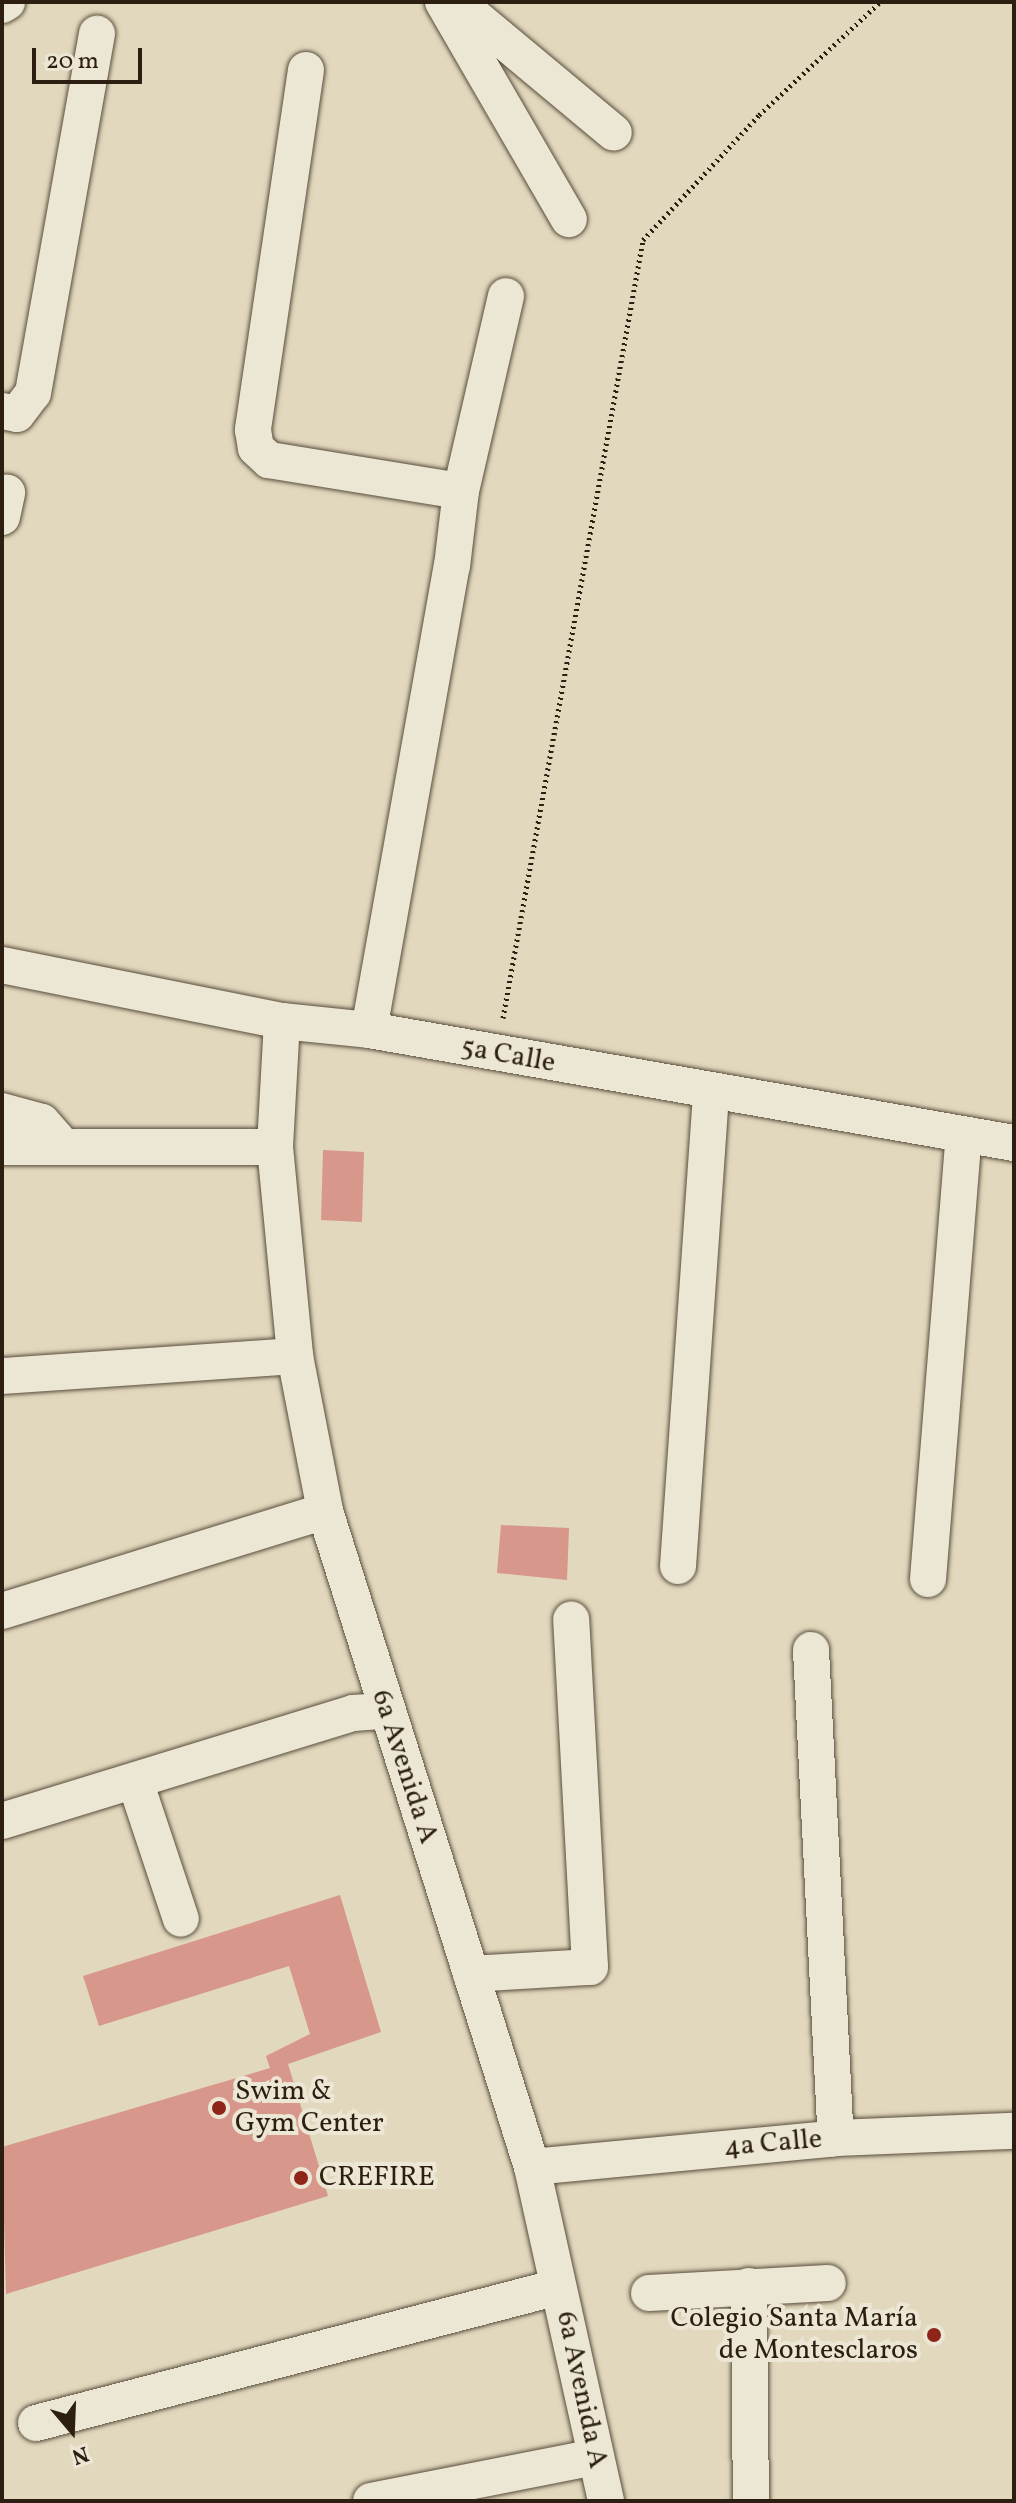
<!DOCTYPE html>
<meta charset="utf-8">
<style>
body{margin:0}
#map{position:relative;width:1016px;height:2503px;overflow:hidden;background:#e1d8bd;font-family:Vollkorn,serif}
div>[style]{position:absolute}
.building>*{inset:0;background:#d7978a}
.path>*{height:5px;margin-top:-2.5px;transform-origin:0;background:repeating-linear-gradient(90deg,#2c1f11 0 2px,transparent 0 6px)}
.roads{filter:drop-shadow(0 0 2px #594d3c) drop-shadow(0 0 2px #594d3c)}
.minor>*{height:36px;margin:-18px;padding:0 18px;transform-origin:18px;border-radius:18px;background:#ece6d4}
.dots>*{width:22px;height:22px;translate:-50% -50%;box-sizing:border-box;border:4px solid #ece6d4;border-radius:50%}
span{translate:-50% -50%;white-space:nowrap;text-align:center;line-height:1.15;-webkit-text-stroke:8px #ece6d4;paint-order:stroke}
.street-label{font-size:28px;color:#2c1f11}
.poi-label{font-size:28px;color:#2c1f11}
.left{translate:0 -50%;text-align:left}
.right{translate:-100% -50%;text-align:right}
.frame{position:absolute;inset:0;border:4px solid #2c1f11;pointer-events:none}
.north{position:absolute;left:32px;top:2391px;width:80px;height:80px;-webkit-text-stroke:6px #ece6d4;paint-order:stroke;rotate:161deg;font-size:22px;font-weight:700;line-height:32px;text-align:center;color:#2c1f11}
.north::after{content:'';display:block;margin:auto;width:28px;height:36px;background:#2c1f11;clip-path:polygon(50% 0,100% 100%,50% 72%,0 100%)}
.scale{position:absolute;left:32px;top:48px;width:110px;height:36px;box-sizing:border-box;border:4px solid #2c1f11;border-top:0;padding-left:10px;font-size:24px;line-height:28px;white-space:nowrap;color:#2c1f11;-webkit-text-stroke:6px #ece6d4;paint-order:stroke}
</style>
<div id="map">
<div class="building">
<i style="clip-path:polygon(323px 1150px,364px 1152px,362px 1222px,321px 1220px)"></i>
<i style="clip-path:polygon(501px 1525px,569px 1528px,567px 1580px,497px 1573px)"></i>
<i style="clip-path:polygon(340px 1895px,381px 2032px,288px 2064px,328px 2196px,6px 2294px,2px 2147px,270px 2068px,266px 2056px,310px 2034px,289px 1966px,99px 2026px,83px 1976px)"></i>
</div>
<div class="path">
<i style="left:503px;top:1018px;width:790px;rotate:-79.8deg"></i>
<i style="left:643px;top:240px;width:171px;rotate:-47.1deg"></i>
<i style="left:759px;top:115px;width:166px;rotate:-43deg"></i>
</div>
<div class="roads">
<div class="minor">
<i style="left:443px;top:2px;width:251px;rotate:59.9deg"></i>
<i style="left:457px;top:2px;width:204px;rotate:39.8deg"></i>
<i style="left:2px;top:5px;width:6px;rotate:-31deg"></i>
<i style="left:306px;top:70px;width:364px;rotate:98.4deg"></i>
<i style="left:253px;top:430px;width:18px;rotate:81deg"></i>
<i style="left:256px;top:448px;width:18px;rotate:43deg"></i>
<i style="left:269px;top:460px;width:194px;rotate:9.2deg"></i>
<i style="left:2px;top:411px;width:15px;rotate:11deg"></i>
<i style="left:17px;top:414px;width:26px;rotate:-53deg"></i>
<i style="left:33px;top:393px;width:365px;rotate:-79.9deg"></i>
<i style="left:2px;top:517px;width:25px;rotate:-78deg"></i>
<i style="left:2px;top:965px;width:286px;rotate:11.3deg"></i>
<i style="left:282px;top:1021px;width:87px;rotate:5.9deg"></i>
<i style="left:369px;top:1030px;width:655px;rotate:9.94deg"></i>
<i style="left:282px;top:1021px;width:126px;rotate:93.2deg"></i>
<i style="left:275px;top:1147px;width:210px;rotate:84.5deg"></i>
<i style="left:295px;top:1356px;width:158px;rotate:79deg"></i>
<i style="left:325px;top:1511px;width:688px;rotate:72.49deg"></i>
<i style="left:532px;top:2167px;width:342px;rotate:77.5deg"></i>
<i style="left:369px;top:1030px;width:471px;rotate:-79.9deg"></i>
<i style="left:452px;top:566px;width:76px;rotate:-83.2deg"></i>
<i style="left:461px;top:491px;width:200px;rotate:-77deg"></i>
<i style="left:2px;top:1111px;width:41px;rotate:15.4deg"></i>
<i style="left:42px;top:1122px;width:33px;rotate:49deg"></i>
<i style="left:2px;top:1147px;width:273px"></i>
<i style="left:2px;top:1376px;width:294px;rotate:-3.9deg"></i>
<i style="left:678px;top:1566px;width:476px;rotate:-86deg"></i>
<i style="left:928px;top:1579px;width:444px;rotate:-85.4deg"></i>
<i style="left:2px;top:1611px;width:338px;rotate:-17.2deg"></i>
<i style="left:811px;top:1650px;width:489px;rotate:87.1deg"></i>
<i style="left:135px;top:1781px;width:145px;rotate:71.6deg"></i>
<i style="left:2px;top:1821px;width:367px;rotate:-17.1deg"></i>
<i style="left:353px;top:1713px;width:31px;rotate:-4deg"></i>
<i style="left:471px;top:1974px;width:119px;rotate:-3.4deg"></i>
<i style="left:590px;top:1967px;width:348px;rotate:-93.1deg"></i>
<i style="left:532px;top:2167px;width:305px;rotate:-5.4deg"></i>
<i style="left:836px;top:2138px;width:178px;rotate:-2.3deg"></i>
<i style="left:749px;top:2286px;width:215px;rotate:89.5deg"></i>
<i style="left:649px;top:2293px;width:179px;rotate:-3.2deg"></i>
<i style="left:36px;top:2423px;width:539px;rotate:-14.6deg"></i>
<i style="left:371px;top:2501px;width:228px;rotate:-11.1deg"></i>
</div>
</div>
<div class="dots">
<i style="left:219px;top:2108px;background:#8f2418"></i>
<i style="left:301px;top:2178px;background:#8f2418"></i>
<i style="left:934px;top:2335px;background:#8f2418"></i>
</div>
<div class="street-label">
<span style="left:508px;top:1056px;rotate:10deg">5a Calle</span>
<span style="left:404px;top:1767px;rotate:72deg">6a Avenida A</span>
<span style="left:773px;top:2144px;rotate:-5deg">4a Calle</span>
<span style="left:581px;top:2390px;rotate:78deg">6a Avenida A</span>
</div>
<div class="poi-label">
<span class="left" style="left:235px;top:2108px">Swim &amp;<br>Gym Center</span>
<span class="left" style="left:319px;top:2178px">CREFIRE</span>
<span class="right" style="left:918px;top:2335px">Colegio Santa María<br>de Montesclaros</span>
</div>
<div class="frame"></div>
<div class="north">N</div>
<div class="scale">20 m</div>
</div>
